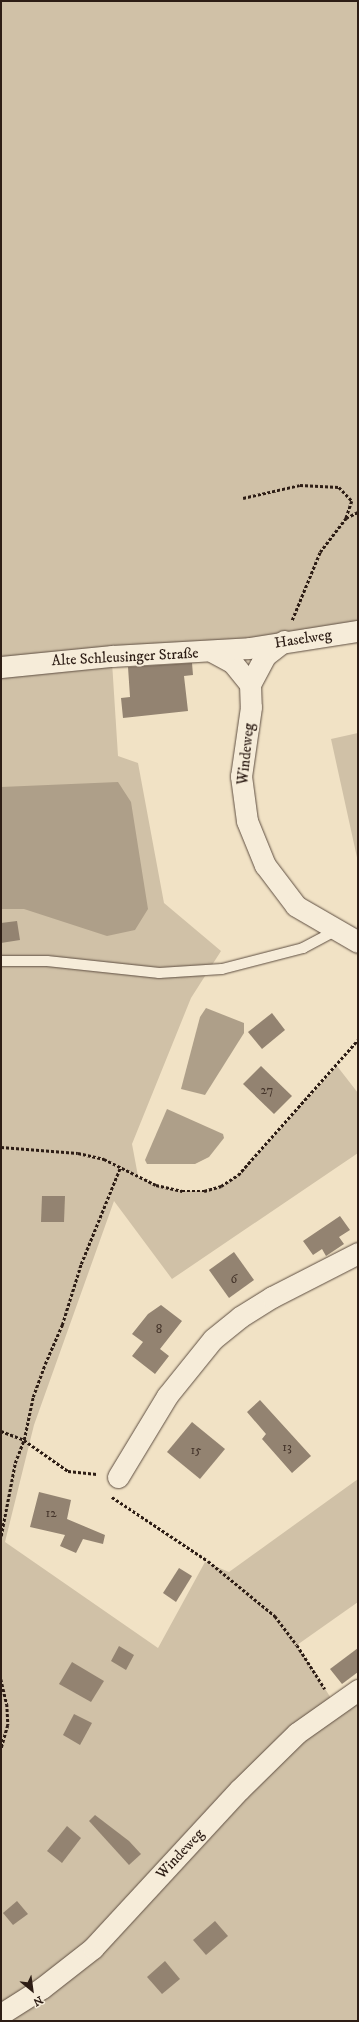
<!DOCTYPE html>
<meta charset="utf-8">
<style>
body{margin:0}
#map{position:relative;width:359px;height:2022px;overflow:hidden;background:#f1e2c5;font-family:"IM FELL DW Pica",serif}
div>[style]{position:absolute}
.green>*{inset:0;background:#d0c1a7}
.water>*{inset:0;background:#ae9f89}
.building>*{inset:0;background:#938371}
.path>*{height:2.5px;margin-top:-1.25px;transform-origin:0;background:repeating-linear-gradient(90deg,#2d1d15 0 3px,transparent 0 5px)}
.roads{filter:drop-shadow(0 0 1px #5e4e41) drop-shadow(0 0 1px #5e4e41)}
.lane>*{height:10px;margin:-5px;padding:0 5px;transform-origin:5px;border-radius:5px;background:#f6ecd9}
.street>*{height:21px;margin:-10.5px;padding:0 10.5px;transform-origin:10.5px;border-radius:10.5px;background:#f6ecd9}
span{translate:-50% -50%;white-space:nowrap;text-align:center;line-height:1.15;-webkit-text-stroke:4px #f6ecd9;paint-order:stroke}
.number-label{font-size:13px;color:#46362c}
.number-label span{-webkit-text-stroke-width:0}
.street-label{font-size:15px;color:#2d1d15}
.frame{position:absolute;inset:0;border:2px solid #2d1d15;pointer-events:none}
.north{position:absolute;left:12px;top:1970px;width:40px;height:40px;-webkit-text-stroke:3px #f6ecd9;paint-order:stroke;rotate:151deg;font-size:11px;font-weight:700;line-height:16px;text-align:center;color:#2d1d15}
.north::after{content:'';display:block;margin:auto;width:14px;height:18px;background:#2d1d15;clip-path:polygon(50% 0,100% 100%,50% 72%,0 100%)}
</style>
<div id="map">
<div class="green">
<i style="clip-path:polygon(1px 1px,358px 1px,358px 623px,112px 662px,118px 756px,138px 763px,164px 903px,221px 951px,191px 998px,132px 1144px,138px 1176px,156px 1185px,182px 1191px,204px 1191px,221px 1186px,238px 1175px,337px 1066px,358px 1093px,358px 1153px,172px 1279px,114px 1201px,34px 1425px,5px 1542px,158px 1648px,205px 1562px,229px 1572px,358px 1479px,358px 1602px,297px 1645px,336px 1706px,358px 1690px,358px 2021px,1px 2021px)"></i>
<i style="clip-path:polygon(358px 733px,358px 862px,331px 739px)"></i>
</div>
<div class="water">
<i style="clip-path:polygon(118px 782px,131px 802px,148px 909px,135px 930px,107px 936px,24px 909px,1px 909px,1px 787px)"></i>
<i style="clip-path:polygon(206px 1008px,244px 1023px,244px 1033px,205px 1095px,181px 1089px,200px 1017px)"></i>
<i style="clip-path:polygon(167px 1109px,223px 1134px,224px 1138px,209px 1157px,195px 1164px,147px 1164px,145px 1160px)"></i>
</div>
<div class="building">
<i style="clip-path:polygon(192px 663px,193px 675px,184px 676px,188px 711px,123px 718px,121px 698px,130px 697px,128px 667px)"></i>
<i style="clip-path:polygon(17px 921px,20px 940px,1px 943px,1px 923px)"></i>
<i style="clip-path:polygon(272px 1013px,285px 1030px,262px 1049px,248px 1032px)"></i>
<i style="clip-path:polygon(261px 1066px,292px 1096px,274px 1114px,243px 1084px)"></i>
<i style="clip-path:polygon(42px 1196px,65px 1196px,64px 1222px,41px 1222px)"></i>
<i style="clip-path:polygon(340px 1216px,350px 1230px,339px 1237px,344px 1244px,326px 1256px,322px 1249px,313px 1255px,303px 1241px)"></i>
<i style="clip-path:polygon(234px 1252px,254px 1280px,229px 1298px,209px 1270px)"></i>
<i style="clip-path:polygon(161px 1305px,182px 1321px,160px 1349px,169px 1356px,155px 1374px,132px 1356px,143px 1342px,132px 1334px,148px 1314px)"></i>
<i style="clip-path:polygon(260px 1400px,311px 1456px,292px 1473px,262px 1439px,266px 1434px,247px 1412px)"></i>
<i style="clip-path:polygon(192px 1422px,225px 1449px,200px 1479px,167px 1452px)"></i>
<i style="clip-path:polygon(39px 1492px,71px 1500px,67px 1519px,105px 1535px,103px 1544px,83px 1539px,76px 1553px,60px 1546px,65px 1535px,30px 1527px)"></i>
<i style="clip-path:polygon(179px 1568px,192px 1576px,176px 1602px,163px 1593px)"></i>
<i style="clip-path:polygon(119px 1646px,134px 1655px,126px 1670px,111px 1661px)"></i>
<i style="clip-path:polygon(358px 1648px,358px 1672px,342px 1684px,330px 1669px)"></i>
<i style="clip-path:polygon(72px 1662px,104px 1681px,91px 1702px,59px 1684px)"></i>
<i style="clip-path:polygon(74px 1714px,92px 1723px,80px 1745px,63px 1735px)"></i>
<i style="clip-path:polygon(95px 1815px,129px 1841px,141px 1854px,129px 1865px,89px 1821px)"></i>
<i style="clip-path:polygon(67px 1826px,81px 1838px,62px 1863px,47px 1851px)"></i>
<i style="clip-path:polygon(17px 1901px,28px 1914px,13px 1925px,3px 1913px)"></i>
<i style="clip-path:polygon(215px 1921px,228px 1936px,206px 1955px,193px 1940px)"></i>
<i style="clip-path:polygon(165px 1961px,180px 1979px,162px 1994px,147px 1977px)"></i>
</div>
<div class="path">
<i style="left:243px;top:498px;width:58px;rotate:-12.8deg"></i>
<i style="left:300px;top:485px;width:39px;rotate:3deg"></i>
<i style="left:339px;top:487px;width:19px;rotate:47deg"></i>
<i style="left:352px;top:501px;width:18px;rotate:109deg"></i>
<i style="left:292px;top:620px;width:74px;rotate:-67.6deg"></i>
<i style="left:320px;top:552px;width:43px;rotate:-52.6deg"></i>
<i style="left:346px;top:518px;width:13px;rotate:-27deg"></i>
<i style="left:1px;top:1147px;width:77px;rotate:4.5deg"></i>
<i style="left:78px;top:1153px;width:27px;rotate:13deg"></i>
<i style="left:104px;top:1159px;width:58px;rotate:26.6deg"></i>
<i style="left:156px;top:1185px;width:27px;rotate:13deg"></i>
<i style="left:182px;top:1191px;width:22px"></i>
<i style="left:204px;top:1191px;width:18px;rotate:-16deg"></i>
<i style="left:221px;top:1186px;width:20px;rotate:-33deg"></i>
<i style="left:238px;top:1175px;width:181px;rotate:-48.4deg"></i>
<i style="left:1px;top:1431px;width:25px;rotate:21deg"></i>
<i style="left:24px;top:1440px;width:44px;rotate:-78.2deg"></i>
<i style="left:33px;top:1397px;width:35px;rotate:-70deg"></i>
<i style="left:45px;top:1364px;width:43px;rotate:-66.4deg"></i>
<i style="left:62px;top:1325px;width:64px;rotate:-72.7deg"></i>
<i style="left:81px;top:1264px;width:104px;rotate:-67.9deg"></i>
<i style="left:112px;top:1497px;width:115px;rotate:33.7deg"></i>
<i style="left:208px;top:1561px;width:87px;rotate:39.4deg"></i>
<i style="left:275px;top:1616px;width:36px;rotate:53deg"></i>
<i style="left:297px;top:1645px;width:52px;rotate:57.5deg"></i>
<i style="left:1px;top:1536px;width:74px;rotate:-79.1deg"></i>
<i style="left:15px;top:1463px;width:25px;rotate:-69deg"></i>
<i style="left:24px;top:1440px;width:54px;rotate:35.2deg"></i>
<i style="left:68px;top:1471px;width:29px;rotate:6deg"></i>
<i style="left:1px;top:1679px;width:26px;rotate:77deg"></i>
<i style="left:7px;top:1704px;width:21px;rotate:87deg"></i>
<i style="left:8px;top:1725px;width:25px;rotate:106deg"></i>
</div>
<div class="roads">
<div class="lane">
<i style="left:1px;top:961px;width:46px"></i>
<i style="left:47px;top:961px;width:113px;rotate:6.1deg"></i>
<i style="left:159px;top:973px;width:63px;rotate:-3.6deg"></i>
<i style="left:222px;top:969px;width:84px;rotate:-14.5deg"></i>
<i style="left:303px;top:948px;width:36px;rotate:-28deg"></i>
</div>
<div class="street">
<i style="left:284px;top:641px;width:24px;rotate:142deg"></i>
<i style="left:265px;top:656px;width:32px;rotate:118deg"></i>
<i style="left:250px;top:684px;width:23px;rotate:88deg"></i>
<i style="left:251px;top:707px;width:70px;rotate:98.2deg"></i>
<i style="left:241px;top:776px;width:45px;rotate:82.4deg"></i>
<i style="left:247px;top:821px;width:48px;rotate:67.8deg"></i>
<i style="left:265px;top:865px;width:51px;rotate:52.9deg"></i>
<i style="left:296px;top:906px;width:72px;rotate:30.1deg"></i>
<i style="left:213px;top:652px;width:21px;rotate:28deg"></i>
<i style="left:232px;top:662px;width:28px;rotate:51deg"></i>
<i style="left:1px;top:667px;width:112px;rotate:-5.7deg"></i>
<i style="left:112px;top:656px;width:137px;rotate:-3.3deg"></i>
<i style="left:249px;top:648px;width:110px;rotate:-8.9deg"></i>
<i style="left:118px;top:1477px;width:95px;rotate:-58.8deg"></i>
<i style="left:167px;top:1396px;width:73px;rotate:-51.1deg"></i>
<i style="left:213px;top:1339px;width:35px;rotate:-39deg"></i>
<i style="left:240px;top:1317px;width:38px;rotate:-32deg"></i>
<i style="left:272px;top:1297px;width:97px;rotate:-27.1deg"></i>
<i style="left:1px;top:2014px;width:49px;rotate:-32.4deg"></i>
<i style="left:42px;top:1988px;width:65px;rotate:-38.1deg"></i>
<i style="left:93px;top:1948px;width:215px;rotate:-47.3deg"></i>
<i style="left:239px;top:1790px;width:81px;rotate:-44.5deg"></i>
<i style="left:297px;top:1733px;width:75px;rotate:-35.2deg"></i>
</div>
</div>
<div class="number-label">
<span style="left:267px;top:1090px">27</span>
<span style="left:234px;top:1279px">6</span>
<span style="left:159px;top:1329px">8</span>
<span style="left:287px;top:1447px">13</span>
<span style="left:196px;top:1450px">15</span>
<span style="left:51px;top:1513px">12</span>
</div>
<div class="street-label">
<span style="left:303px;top:639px;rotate:-9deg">Haselweg</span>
<span style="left:125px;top:657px;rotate:-3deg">Alte Schleusinger Straße</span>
<span style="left:246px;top:754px;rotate:-84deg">Windeweg</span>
<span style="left:180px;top:1854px;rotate:-47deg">Windeweg</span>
</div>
<div class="frame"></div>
<div class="north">N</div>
</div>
